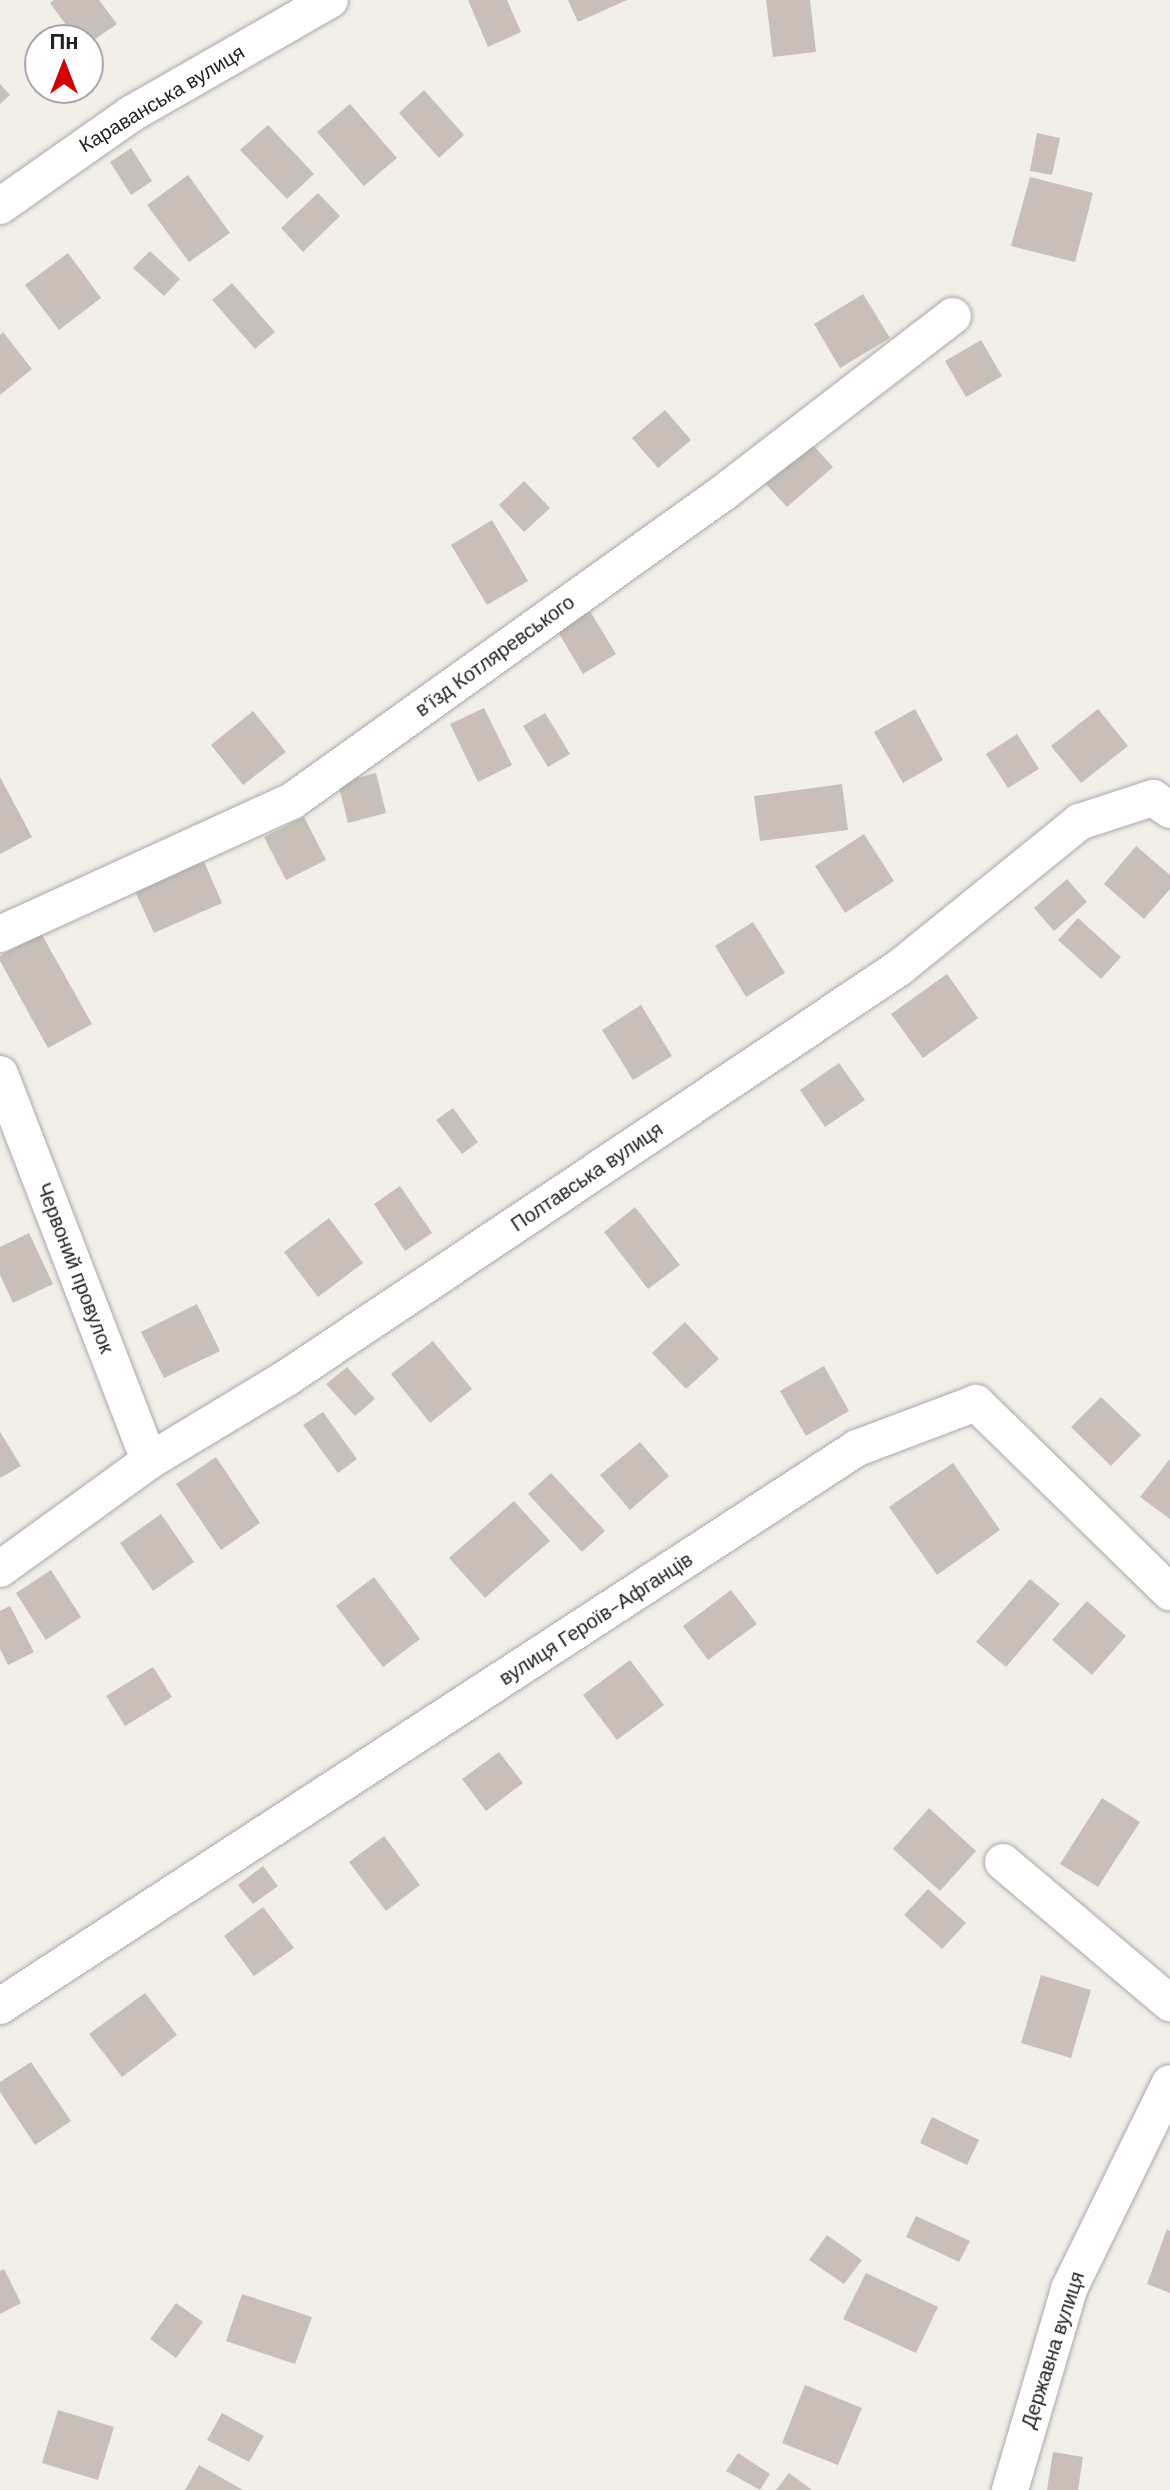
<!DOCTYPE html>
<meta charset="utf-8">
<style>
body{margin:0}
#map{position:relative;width:1170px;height:2490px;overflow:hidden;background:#f2efe9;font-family:"DM Sans",sans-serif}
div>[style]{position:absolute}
.building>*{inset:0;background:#c7bfb8}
.roads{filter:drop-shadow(0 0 2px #a9a9a9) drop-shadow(0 0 2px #a9a9a9)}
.street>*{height:36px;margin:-18px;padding:0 18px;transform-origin:18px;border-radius:18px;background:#fff}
span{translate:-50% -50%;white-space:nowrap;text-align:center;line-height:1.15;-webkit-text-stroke:6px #fff;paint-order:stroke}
.street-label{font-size:20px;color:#222}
.north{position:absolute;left:24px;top:24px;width:80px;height:80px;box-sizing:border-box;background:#fff;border:2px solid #a7a7a7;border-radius:50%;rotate:0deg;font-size:22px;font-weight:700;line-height:32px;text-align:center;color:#222}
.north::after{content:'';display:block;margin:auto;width:28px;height:36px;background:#d40000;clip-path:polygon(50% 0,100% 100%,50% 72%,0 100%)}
</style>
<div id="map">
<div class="building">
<i style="clip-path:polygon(54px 0,99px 0,117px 24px,88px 44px,88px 40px,77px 40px,50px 3px)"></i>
<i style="clip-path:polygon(468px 0,507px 0,521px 32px,488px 47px)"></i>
<i style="clip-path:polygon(568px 0,627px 0,578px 22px)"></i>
<i style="clip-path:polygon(766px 0,810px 0,816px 52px,773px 57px)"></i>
<i style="clip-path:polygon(0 84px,10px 95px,0 104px)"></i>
<i style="clip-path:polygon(424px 90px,464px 135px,439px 158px,399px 113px)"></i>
<i style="clip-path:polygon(350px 104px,397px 158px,364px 186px,317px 132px)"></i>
<i style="clip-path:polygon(268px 125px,314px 174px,287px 199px,240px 150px)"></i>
<i style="clip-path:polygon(1037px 133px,1060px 138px,1052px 175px,1030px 171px)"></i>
<i style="clip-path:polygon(131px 148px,152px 181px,131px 195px,110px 162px)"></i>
<i style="clip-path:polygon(188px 175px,230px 233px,189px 262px,147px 205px)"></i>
<i style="clip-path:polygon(1030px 177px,1093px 193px,1075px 262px,1011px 246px)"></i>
<i style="clip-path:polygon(318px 193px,340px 216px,303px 252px,281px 228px)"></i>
<i style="clip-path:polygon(150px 251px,180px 279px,164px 296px,133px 268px)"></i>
<i style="clip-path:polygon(68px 253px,101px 298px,59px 330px,25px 285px)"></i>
<i style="clip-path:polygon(232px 283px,275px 332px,255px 349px,212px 300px)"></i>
<i style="clip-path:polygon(863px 294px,890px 338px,840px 368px,814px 324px)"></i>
<i style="clip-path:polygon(3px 332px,32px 369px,0 395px,0 335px)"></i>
<i style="clip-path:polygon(981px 340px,1002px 376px,966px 397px,945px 361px)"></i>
<i style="clip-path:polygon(665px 410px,691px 440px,658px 468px,632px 438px)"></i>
<i style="clip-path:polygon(810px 442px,833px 467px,787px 507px,764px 482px)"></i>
<i style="clip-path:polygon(524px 481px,550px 508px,524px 532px,499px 505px)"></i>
<i style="clip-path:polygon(492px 520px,528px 581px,487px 605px,451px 545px)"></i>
<i style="clip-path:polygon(590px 611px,616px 654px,583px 674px,557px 630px)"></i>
<i style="clip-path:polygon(484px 708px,512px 765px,478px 782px,450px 724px)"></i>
<i style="clip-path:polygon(915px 709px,943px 760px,903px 783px,874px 732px)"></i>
<i style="clip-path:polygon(1098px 709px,1128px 746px,1081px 783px,1051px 746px)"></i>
<i style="clip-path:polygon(253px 711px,286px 752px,243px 785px,211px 745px)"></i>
<i style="clip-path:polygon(545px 713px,570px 754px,548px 767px,523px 726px)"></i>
<i style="clip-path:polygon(1017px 734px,1039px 769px,1008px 788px,986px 754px)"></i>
<i style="clip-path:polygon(376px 773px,386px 813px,348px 823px,338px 783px)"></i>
<i style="clip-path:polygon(0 777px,32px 837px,0 854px)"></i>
<i style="clip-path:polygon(842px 784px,848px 830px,760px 841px,754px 796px)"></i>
<i style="clip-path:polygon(304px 817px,326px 860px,286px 880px,264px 837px)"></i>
<i style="clip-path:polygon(864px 834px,894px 881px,845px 913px,815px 866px)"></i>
<i style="clip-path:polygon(1136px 846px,1170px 875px,1170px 889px,1144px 919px,1104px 884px)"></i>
<i style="clip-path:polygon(202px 857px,222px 903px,154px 933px,133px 887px)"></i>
<i style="clip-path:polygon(1067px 879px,1087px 902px,1054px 931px,1034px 908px)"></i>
<i style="clip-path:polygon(1078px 918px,1121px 957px,1101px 979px,1058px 940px)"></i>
<i style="clip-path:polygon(753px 922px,785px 973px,746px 997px,715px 946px)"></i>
<i style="clip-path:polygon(41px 933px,92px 1024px,48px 1048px,0 961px,0 956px)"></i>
<i style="clip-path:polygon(947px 974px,978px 1018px,923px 1058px,891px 1014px)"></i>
<i style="clip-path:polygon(641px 1005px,672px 1056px,633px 1080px,602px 1030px)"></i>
<i style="clip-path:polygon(839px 1063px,865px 1100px,825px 1127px,800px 1090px)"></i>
<i style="clip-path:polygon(453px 1108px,478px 1142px,462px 1154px,436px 1120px)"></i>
<i style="clip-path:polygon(400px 1186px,432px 1233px,405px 1251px,374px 1204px)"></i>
<i style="clip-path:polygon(635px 1207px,680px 1265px,648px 1289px,604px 1232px)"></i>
<i style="clip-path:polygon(329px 1218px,363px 1263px,318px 1297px,284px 1252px)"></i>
<i style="clip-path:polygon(29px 1233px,53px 1284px,13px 1303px,0 1275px,0 1247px)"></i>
<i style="clip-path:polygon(197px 1304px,220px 1351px,164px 1378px,141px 1332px)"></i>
<i style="clip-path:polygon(685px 1322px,719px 1359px,686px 1389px,652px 1353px)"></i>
<i style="clip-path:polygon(433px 1341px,472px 1389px,430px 1423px,391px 1374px)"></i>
<i style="clip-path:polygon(824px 1366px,849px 1411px,806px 1436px,780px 1391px)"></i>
<i style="clip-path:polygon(347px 1367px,375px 1399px,355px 1416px,326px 1384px)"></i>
<i style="clip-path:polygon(1101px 1397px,1141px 1435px,1111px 1466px,1071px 1427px)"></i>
<i style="clip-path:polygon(323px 1412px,357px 1459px,338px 1473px,303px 1425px)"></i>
<i style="clip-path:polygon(0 1432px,21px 1466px,0 1478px)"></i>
<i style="clip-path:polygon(640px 1442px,669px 1476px,630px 1510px,600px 1475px)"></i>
<i style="clip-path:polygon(216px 1457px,260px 1523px,221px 1550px,176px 1484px)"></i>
<i style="clip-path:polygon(1170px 1459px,1170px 1519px,1140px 1497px)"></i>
<i style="clip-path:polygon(953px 1463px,1000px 1530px,937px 1575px,889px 1507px)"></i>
<i style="clip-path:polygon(551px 1473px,605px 1531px,582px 1552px,528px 1494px)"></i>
<i style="clip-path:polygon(514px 1501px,550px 1541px,485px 1598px,449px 1558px)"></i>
<i style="clip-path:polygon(161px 1514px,194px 1562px,153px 1591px,120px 1543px)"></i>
<i style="clip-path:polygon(51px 1570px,81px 1617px,46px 1640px,16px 1593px)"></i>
<i style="clip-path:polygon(374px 1577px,420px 1639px,383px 1667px,336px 1606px)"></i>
<i style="clip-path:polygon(1030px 1579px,1060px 1604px,1006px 1667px,976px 1642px)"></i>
<i style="clip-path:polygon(731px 1590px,757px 1624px,708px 1660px,683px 1626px)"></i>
<i style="clip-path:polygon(1087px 1601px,1126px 1636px,1092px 1675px,1052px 1640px)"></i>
<i style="clip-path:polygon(10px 1606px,34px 1652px,8px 1665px,0 1649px,0 1611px)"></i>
<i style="clip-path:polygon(630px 1660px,664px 1705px,617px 1740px,583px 1695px)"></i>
<i style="clip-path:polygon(153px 1667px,172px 1697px,125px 1726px,106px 1696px)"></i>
<i style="clip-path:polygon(499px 1752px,523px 1783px,486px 1811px,462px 1779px)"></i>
<i style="clip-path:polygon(1102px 1798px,1140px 1822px,1098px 1887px,1060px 1864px)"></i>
<i style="clip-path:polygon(929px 1808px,976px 1851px,940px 1891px,893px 1849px)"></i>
<i style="clip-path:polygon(384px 1836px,420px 1885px,386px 1911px,349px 1862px)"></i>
<i style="clip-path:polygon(263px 1866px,278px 1886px,253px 1904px,238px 1885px)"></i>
<i style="clip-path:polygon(928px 1889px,966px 1923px,942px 1949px,904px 1915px)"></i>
<i style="clip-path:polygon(263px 1907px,294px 1948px,254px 1976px,224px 1936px)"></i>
<i style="clip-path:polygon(1041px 1975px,1091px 1990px,1071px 2058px,1021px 2043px)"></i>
<i style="clip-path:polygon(145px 1993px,177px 2035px,122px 2077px,89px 2034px)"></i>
<i style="clip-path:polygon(31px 2062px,71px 2121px,35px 2145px,0 2092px,0 2082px)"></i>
<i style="clip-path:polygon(932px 2117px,979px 2140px,967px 2165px,920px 2143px)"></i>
<i style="clip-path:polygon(916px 2216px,970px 2241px,959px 2262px,906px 2237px)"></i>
<i style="clip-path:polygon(1167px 2229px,1170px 2231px,1170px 2293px,1147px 2284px)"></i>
<i style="clip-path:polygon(827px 2235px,862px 2260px,844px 2284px,809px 2260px)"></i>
<i style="clip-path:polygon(4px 2269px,21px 2303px,0 2314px,0 2271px)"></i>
<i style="clip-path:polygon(866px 2273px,938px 2307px,916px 2353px,843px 2319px)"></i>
<i style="clip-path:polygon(242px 2294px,312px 2317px,295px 2364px,226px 2341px)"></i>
<i style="clip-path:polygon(176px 2303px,203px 2322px,176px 2358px,150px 2339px)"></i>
<i style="clip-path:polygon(805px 2385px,862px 2408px,838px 2465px,782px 2443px)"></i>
<i style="clip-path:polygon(58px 2410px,114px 2427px,98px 2480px,42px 2463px)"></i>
<i style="clip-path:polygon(222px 2413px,264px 2436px,249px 2462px,207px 2440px)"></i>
<i style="clip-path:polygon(1053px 2452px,1083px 2457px,1078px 2490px,1047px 2490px)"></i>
<i style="clip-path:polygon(738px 2453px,770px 2474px,760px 2490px,726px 2471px)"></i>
<i style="clip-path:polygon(199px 2465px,243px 2490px,185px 2490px)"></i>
<i style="clip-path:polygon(789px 2473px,812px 2490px,776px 2490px)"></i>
</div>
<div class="roads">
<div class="street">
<i style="left:0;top:206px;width:160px;rotate:-35.1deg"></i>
<i style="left:131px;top:114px;width:229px;rotate:-29.8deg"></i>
<i style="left:0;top:934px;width:321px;rotate:-24.5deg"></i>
<i style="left:292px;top:801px;width:530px;rotate:-35.55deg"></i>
<i style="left:723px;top:493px;width:290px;rotate:-37.6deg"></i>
<i style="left:0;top:1074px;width:415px;rotate:68.9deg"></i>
<i style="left:0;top:1569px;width:184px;rotate:-35.9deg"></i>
<i style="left:149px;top:1461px;width:162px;rotate:-31.1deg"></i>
<i style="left:288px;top:1377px;width:735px;rotate:-33.8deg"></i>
<i style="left:899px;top:968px;width:232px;rotate:-39deg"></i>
<i style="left:1079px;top:822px;width:78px;rotate:-18deg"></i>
<i style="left:1153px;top:798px;width:21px;rotate:35deg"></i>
<i style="left:1003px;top:1862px;width:219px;rotate:40.2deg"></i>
<i style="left:0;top:2006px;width:1023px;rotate:-33.07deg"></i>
<i style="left:857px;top:1448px;width:127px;rotate:-20.7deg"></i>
<i style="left:976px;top:1403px;width:271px;rotate:44.3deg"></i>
<i style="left:1010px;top:2490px;width:209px;rotate:-73.6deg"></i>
<i style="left:1069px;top:2289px;width:229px;rotate:-63.9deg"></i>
</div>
</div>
<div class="street-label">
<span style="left:162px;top:99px;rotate:-31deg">Караванська вулиця</span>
<span style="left:495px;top:656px;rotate:-36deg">в’їзд Котляревського</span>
<span style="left:587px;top:1177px;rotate:-34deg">Полтавська вулиця</span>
<span style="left:75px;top:1268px;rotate:69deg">Червоний провулок</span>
<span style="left:596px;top:1619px;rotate:-33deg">вулиця Героїв-Афганців</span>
<span style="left:1053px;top:2350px;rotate:-72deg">Державна вулиця</span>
</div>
<div class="north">Пн</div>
</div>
